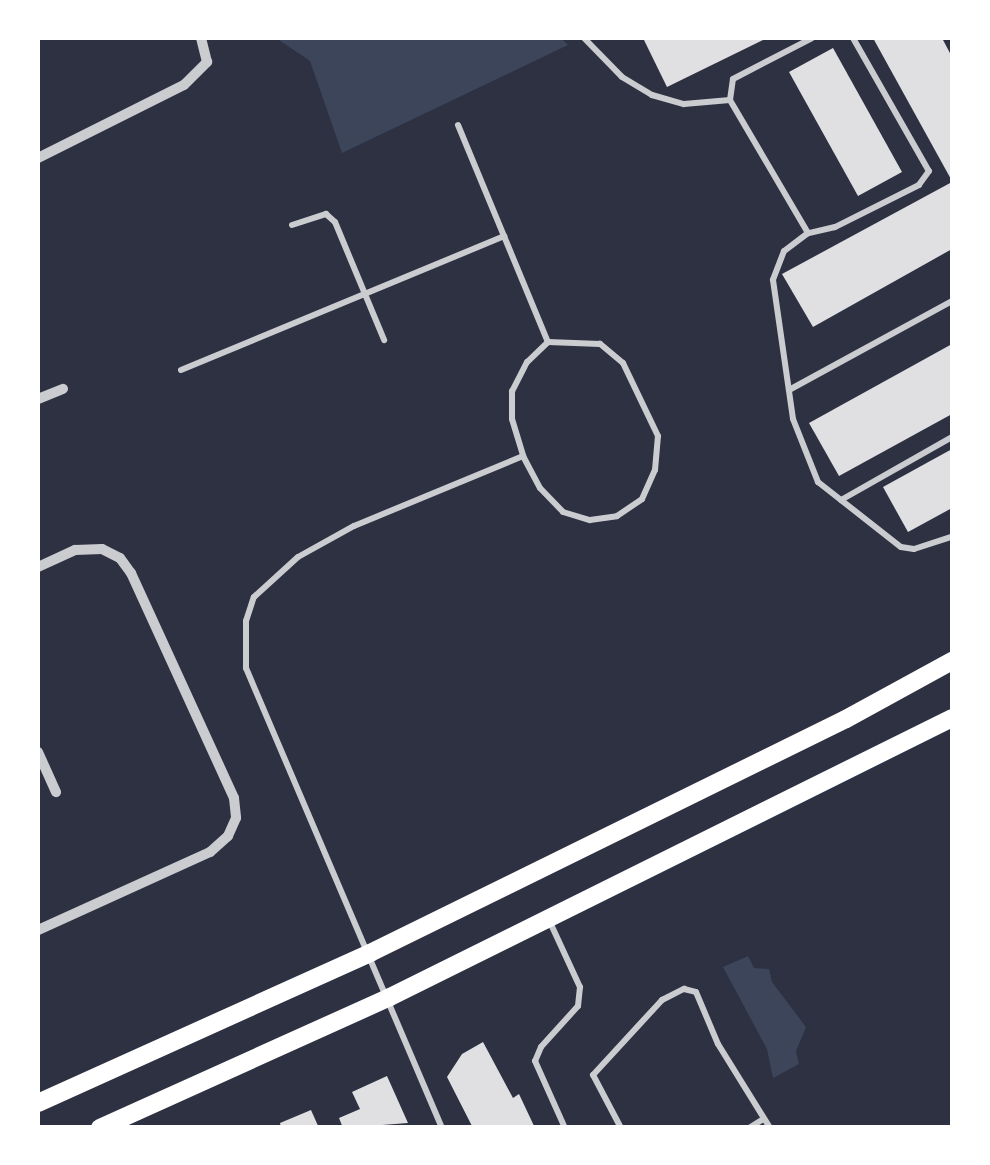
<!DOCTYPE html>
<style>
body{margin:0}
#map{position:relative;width:990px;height:1165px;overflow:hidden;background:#2d3142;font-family:"IBM Plex Sans",sans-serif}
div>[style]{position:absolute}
.green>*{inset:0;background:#3c4559}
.building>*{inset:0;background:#e0e0e3}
.service>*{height:6px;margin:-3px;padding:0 3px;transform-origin:3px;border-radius:3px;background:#caccd0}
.minor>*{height:10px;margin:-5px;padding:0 5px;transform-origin:5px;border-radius:5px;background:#caccd0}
.secondary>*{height:18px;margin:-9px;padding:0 9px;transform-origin:9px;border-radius:9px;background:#fff}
span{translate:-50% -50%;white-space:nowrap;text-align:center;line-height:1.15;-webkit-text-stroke:8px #fff;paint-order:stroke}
.frame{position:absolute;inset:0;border:40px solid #fff;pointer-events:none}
</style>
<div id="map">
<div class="green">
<i style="clip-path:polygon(276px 38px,561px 38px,568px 45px,342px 153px,310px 61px)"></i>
<i style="clip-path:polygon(748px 956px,754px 968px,769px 969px,772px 982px,806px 1027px,796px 1051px,799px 1064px,773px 1078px,767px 1049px,723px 967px)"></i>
</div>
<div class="building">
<i style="clip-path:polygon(643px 38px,767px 38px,667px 87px)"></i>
<i style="clip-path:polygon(873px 38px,942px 38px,952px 57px,952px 181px)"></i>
<i style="clip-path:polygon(833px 48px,902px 172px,858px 196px,789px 72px)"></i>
<i style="clip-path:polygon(952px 182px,952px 249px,813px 327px,782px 274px)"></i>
<i style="clip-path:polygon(952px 344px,952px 414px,839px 476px,809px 423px)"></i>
<i style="clip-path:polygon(952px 449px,952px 508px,908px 532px,883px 487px)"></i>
<i style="clip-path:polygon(483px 1042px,513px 1098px,519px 1094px,535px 1128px,473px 1128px,447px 1077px,462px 1054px)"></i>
<i style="clip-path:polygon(387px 1076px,408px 1123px,343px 1128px,339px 1118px,360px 1109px,352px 1092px)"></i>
<i style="clip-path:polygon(311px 1110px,319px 1128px,281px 1128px,280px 1123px)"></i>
</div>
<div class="service">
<i style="left:584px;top:38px;width:54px;rotate:45.7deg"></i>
<i style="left:622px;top:77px;width:35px;rotate:31deg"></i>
<i style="left:652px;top:95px;width:33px;rotate:16deg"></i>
<i style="left:684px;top:104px;width:46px;rotate:-5deg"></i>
<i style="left:853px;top:38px;width:153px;rotate:60.3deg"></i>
<i style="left:929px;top:171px;width:17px;rotate:126deg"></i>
<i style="left:919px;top:185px;width:94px;rotate:153.4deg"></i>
<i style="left:835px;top:227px;width:28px;rotate:167deg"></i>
<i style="left:808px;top:233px;width:30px;rotate:143deg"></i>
<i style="left:784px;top:251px;width:31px;rotate:111deg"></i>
<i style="left:773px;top:280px;width:140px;rotate:81.8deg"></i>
<i style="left:793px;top:419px;width:68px;rotate:68.4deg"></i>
<i style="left:818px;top:482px;width:105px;rotate:38.1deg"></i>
<i style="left:901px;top:547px;width:13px;rotate:9deg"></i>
<i style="left:914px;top:549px;width:40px;rotate:-18deg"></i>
<i style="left:458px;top:125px;width:235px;rotate:67.5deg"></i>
<i style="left:548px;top:342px;width:29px;rotate:136deg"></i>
<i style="left:527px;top:362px;width:33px;rotate:117deg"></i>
<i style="left:512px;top:391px;width:28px;rotate:90deg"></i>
<i style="left:512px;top:419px;width:39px;rotate:73deg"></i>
<i style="left:523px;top:456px;width:36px;rotate:62deg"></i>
<i style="left:540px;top:488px;width:33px;rotate:46deg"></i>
<i style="left:563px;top:512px;width:28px;rotate:17deg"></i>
<i style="left:590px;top:520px;width:27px;rotate:-8deg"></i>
<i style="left:617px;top:516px;width:30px;rotate:-34deg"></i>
<i style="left:642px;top:499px;width:32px;rotate:-66deg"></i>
<i style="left:655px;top:470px;width:34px;rotate:-85deg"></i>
<i style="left:658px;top:436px;width:81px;rotate:-115.6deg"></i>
<i style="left:623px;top:363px;width:30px;rotate:-140deg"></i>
<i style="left:600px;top:344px;width:52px;rotate:-177.8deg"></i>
<i style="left:292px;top:225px;width:36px;rotate:-18deg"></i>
<i style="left:326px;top:214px;width:12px;rotate:42deg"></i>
<i style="left:335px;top:222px;width:128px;rotate:67.4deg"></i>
<i style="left:808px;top:233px;width:154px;rotate:-120.4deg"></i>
<i style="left:730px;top:100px;width:21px;rotate:-82deg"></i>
<i style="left:733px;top:79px;width:89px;rotate:-27.4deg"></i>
<i style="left:181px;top:370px;width:350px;rotate:-22.5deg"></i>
<i style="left:789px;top:390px;width:186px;rotate:-28.6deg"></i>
<i style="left:841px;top:500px;width:128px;rotate:-29.6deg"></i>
<i style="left:549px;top:920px;width:74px;rotate:65.2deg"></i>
<i style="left:580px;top:987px;width:19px;rotate:96deg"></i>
<i style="left:578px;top:1006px;width:55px;rotate:132.1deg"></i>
<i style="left:541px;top:1047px;width:15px;rotate:113deg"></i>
<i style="left:535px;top:1061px;width:73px;rotate:65.9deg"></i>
<i style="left:442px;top:1128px;width:500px;rotate:-113.08deg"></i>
<i style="left:246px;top:668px;width:47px;rotate:-90deg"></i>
<i style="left:246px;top:621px;width:25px;rotate:-72deg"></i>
<i style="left:254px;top:597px;width:59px;rotate:-42.3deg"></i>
<i style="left:298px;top:557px;width:64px;rotate:-29deg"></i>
<i style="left:354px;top:526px;width:183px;rotate:-22.5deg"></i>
<i style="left:621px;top:1128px;width:60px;rotate:-117.8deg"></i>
<i style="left:593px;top:1075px;width:102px;rotate:-47.4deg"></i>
<i style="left:662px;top:1000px;width:25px;rotate:-27deg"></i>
<i style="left:684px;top:989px;width:12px;rotate:14deg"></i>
<i style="left:696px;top:992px;width:56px;rotate:67.1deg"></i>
<i style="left:718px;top:1044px;width:99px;rotate:58.2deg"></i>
<i style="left:749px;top:1128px;width:15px;rotate:-32deg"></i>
</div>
<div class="minor">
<i style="left:38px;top:158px;width:163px;rotate:-26.6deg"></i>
<i style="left:184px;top:85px;width:33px;rotate:-45deg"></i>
<i style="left:207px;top:62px;width:25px;rotate:-104deg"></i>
<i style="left:38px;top:399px;width:27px;rotate:-22deg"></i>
<i style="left:38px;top:567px;width:41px;rotate:-24.7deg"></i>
<i style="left:75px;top:550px;width:27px;rotate:-2deg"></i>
<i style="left:102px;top:549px;width:20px;rotate:27deg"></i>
<i style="left:120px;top:558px;width:19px;rotate:54deg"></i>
<i style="left:131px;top:573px;width:247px;rotate:65.4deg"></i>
<i style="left:234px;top:798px;width:20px;rotate:84deg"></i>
<i style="left:236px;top:818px;width:20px;rotate:114deg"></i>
<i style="left:228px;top:836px;width:24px;rotate:138deg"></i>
<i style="left:210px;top:852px;width:189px;rotate:155.6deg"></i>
<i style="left:38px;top:752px;width:44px;rotate:65.8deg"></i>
</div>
<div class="secondary">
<i style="left:38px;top:1103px;width:364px;rotate:-24.3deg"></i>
<i style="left:370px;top:953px;width:530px;rotate:-26.18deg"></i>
<i style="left:846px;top:719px;width:121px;rotate:-28.7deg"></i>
<i style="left:100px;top:1128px;width:318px;rotate:-24.3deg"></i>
<i style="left:390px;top:997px;width:627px;rotate:-26.4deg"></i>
</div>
<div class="frame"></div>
</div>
